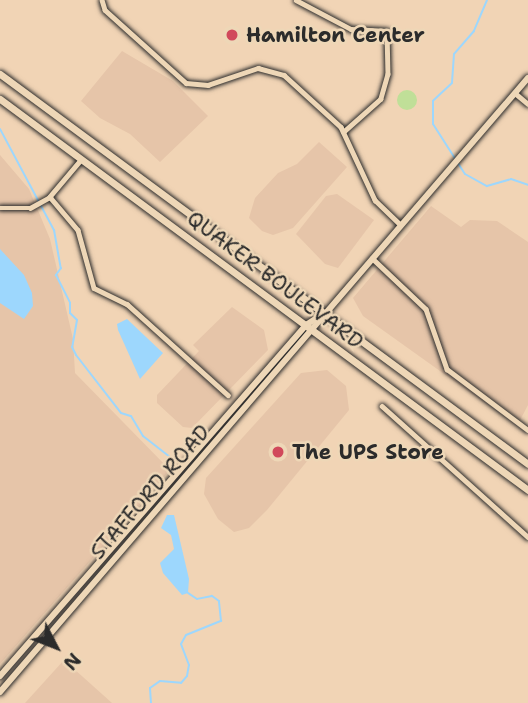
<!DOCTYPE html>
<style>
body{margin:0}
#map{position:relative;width:528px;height:703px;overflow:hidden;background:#f1d4b5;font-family:"Shantell Sans",sans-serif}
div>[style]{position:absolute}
.built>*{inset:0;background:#e6c5a9}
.green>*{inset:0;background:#c0df98}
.round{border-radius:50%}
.water>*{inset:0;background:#9dd7fd}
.stream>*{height:2px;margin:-1px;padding:0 1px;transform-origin:1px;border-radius:1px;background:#9dd7fd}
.roads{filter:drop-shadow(0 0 2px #2b2b2b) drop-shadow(0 0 2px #2b2b2b)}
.street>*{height:4.5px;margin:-2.25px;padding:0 2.25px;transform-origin:2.25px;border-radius:2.25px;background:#eed7b7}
.secondary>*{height:6px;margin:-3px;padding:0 3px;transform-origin:3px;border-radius:3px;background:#eed7b7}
.primary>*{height:7px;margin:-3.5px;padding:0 3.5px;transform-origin:3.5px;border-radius:3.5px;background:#eed7b7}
.dots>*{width:19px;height:19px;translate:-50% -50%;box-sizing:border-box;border:4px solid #eed7b7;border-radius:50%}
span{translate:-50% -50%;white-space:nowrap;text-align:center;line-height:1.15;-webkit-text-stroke:5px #eed7b7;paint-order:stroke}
.poi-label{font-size:21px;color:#2b2b2b;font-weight:700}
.left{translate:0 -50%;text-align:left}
.street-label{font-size:21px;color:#2b2b2b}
.north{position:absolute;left:21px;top:612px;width:70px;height:70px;-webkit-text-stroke:5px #eed7b7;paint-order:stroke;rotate:132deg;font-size:19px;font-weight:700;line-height:28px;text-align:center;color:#2b2b2b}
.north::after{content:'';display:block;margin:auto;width:24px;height:32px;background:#2b2b2b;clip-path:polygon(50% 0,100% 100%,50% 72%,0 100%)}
</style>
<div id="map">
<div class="built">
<i style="clip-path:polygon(122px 51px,173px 81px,208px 116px,160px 162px,130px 134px,100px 118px,81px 101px)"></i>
<i style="clip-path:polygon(319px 142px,347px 167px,293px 228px,273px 235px,262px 231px,249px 218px,255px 198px,278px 173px,297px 164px)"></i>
<i style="clip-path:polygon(0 155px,29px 189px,50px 239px,73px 339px,75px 373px,170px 470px,0 664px)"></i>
<i style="clip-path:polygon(337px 194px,374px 220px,338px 268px,325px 264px,296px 234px,326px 196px)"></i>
<i style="clip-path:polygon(431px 206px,461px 227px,470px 220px,497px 221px,528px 242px,528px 405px,517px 426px,363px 316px,353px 298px)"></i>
<i style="clip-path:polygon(232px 307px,264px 330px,268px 350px,192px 428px,183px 427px,157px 403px,157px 395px,199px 351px,193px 345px)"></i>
<i style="clip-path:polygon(327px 370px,346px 386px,349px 410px,267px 510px,249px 528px,234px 532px,218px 519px,204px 494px,206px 478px,301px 373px)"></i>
<i style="clip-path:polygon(64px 660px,112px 703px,25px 703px)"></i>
</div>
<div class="green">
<i class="round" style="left:397px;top:90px;width:20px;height:20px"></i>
</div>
<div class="water">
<i style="clip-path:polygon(0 249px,24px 275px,32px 293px,33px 306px,24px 319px,0 303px)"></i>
<i style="clip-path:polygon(127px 319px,163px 353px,140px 379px,118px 330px,117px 324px)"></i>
<i style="clip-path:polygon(167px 515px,174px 515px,189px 579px,188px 593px,182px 595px,163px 573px,160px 563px,174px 549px,171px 535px,161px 528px)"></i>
</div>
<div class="stream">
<i style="left:487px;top:0;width:34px;rotate:113deg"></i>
<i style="left:474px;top:31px;width:30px;rotate:131deg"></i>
<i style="left:454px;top:54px;width:29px;rotate:94deg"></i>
<i style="left:452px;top:83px;width:26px;rotate:137deg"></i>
<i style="left:433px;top:101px;width:23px;rotate:90deg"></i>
<i style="left:433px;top:124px;width:59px;rotate:57.4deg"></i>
<i style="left:465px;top:174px;width:25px;rotate:29deg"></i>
<i style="left:487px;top:186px;width:25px;rotate:-16deg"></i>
<i style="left:511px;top:179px;width:18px;rotate:19deg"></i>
<i style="left:0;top:129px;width:115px;rotate:61.9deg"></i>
<i style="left:54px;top:230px;width:39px;rotate:80deg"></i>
<i style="left:61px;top:268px;width:9px;rotate:126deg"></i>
<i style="left:56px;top:275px;width:31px;rotate:63deg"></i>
<i style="left:70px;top:303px;width:10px;rotate:90deg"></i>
<i style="left:70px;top:313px;width:10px;rotate:45deg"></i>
<i style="left:77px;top:320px;width:27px;rotate:100deg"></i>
<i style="left:72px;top:347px;width:9px;rotate:63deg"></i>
<i style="left:76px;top:355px;width:73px;rotate:52.2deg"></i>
<i style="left:121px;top:413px;width:10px;rotate:17deg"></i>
<i style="left:131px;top:416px;width:23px;rotate:59deg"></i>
<i style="left:143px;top:436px;width:33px;rotate:38deg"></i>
<i style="left:169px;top:456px;width:12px;rotate:90deg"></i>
<i style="left:151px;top:703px;width:15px;rotate:-94deg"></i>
<i style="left:150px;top:688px;width:12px;rotate:-35deg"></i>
<i style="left:160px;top:681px;width:21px;rotate:5deg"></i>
<i style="left:181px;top:683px;width:9px;rotate:-49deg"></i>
<i style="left:187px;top:676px;width:11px;rotate:-80deg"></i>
<i style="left:189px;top:665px;width:22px;rotate:-111deg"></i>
<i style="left:181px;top:644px;width:10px;rotate:-61deg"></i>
<i style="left:186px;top:635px;width:38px;rotate:-22deg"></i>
<i style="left:221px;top:621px;width:20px;rotate:-96deg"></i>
<i style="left:219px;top:601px;width:9px;rotate:-144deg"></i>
<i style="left:212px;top:596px;width:15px;rotate:169deg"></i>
<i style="left:197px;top:599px;width:11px;rotate:-146deg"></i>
</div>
<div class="roads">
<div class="street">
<i style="left:102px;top:0;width:10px;rotate:73deg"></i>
<i style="left:105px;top:10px;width:109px;rotate:42deg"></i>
<i style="left:186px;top:83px;width:22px;rotate:5deg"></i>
<i style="left:208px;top:85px;width:53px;rotate:-18.8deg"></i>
<i style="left:258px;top:68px;width:27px;rotate:15deg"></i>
<i style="left:284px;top:75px;width:77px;rotate:42.4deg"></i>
<i style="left:341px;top:127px;width:81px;rotate:65deg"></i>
<i style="left:375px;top:200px;width:35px;rotate:44deg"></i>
<i style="left:296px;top:0;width:62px;rotate:27.8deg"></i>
<i style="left:351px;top:29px;width:36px;rotate:3deg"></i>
<i style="left:387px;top:31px;width:43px;rotate:88.7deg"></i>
<i style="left:388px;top:74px;width:26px;rotate:106deg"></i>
<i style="left:381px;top:99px;width:50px;rotate:138.3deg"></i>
<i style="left:515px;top:93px;width:17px;rotate:40deg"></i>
<i style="left:82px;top:159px;width:50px;rotate:130.1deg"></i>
<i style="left:50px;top:197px;width:43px;rotate:49.7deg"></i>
<i style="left:78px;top:230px;width:60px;rotate:74.6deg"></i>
<i style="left:94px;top:288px;width:37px;rotate:26deg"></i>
<i style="left:127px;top:304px;width:136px;rotate:42deg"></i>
<i style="left:0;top:208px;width:30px"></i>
<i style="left:30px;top:208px;width:23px;rotate:-29deg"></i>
<i style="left:372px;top:258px;width:74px;rotate:43.4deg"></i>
<i style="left:426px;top:309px;width:64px;rotate:70.7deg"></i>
<i style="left:447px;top:369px;width:101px;rotate:37deg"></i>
<i style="left:382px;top:406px;width:196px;rotate:41.9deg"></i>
</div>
<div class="secondary">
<i style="left:0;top:676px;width:466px;rotate:-48.9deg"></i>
<i style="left:306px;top:325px;width:20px;rotate:-33deg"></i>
<i style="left:0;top:692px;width:810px;rotate:-49.31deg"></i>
</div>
<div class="primary">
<i style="left:0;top:74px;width:656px;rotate:36.45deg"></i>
<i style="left:0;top:99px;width:657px;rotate:36.52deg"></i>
</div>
</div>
<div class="dots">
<i style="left:232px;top:35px;background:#d1495b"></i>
<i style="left:278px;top:452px;background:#d1495b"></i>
</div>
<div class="poi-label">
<span class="left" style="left:246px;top:35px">Hamilton Center</span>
<span class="left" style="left:292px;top:452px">The UPS Store</span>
</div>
<div class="street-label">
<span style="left:275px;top:280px;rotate:37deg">QUAKER BOULEVARD</span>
<span style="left:150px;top:492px;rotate:-49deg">STAFFORD ROAD</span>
</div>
<div class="north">N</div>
</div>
